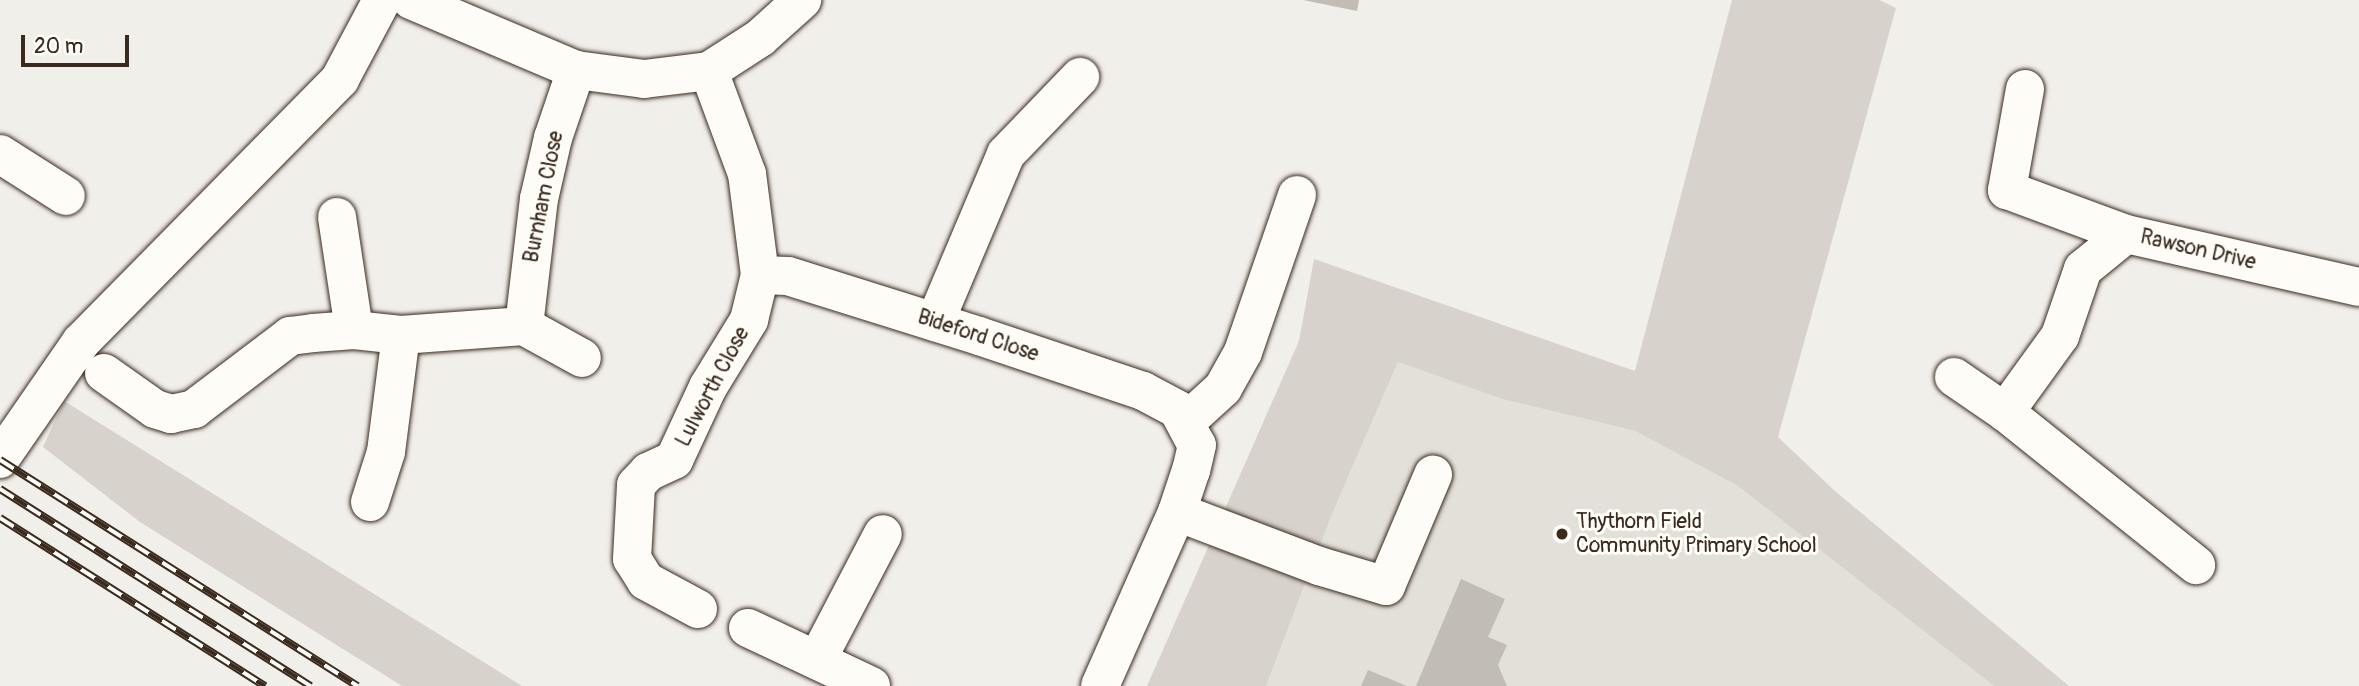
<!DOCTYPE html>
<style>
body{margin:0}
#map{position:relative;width:2359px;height:686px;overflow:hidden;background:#f1efea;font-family:Pangolin,sans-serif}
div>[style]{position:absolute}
.built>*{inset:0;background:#e3e0da}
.green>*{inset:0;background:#d7d2cc}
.building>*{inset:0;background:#c1bcb4}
.roads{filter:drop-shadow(0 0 2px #3b2a1e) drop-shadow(0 0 2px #3b2a1e)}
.minor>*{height:38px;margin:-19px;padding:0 19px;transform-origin:19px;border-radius:19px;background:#fdfcf7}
.rail>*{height:8px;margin-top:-4px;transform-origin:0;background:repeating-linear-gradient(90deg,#fdfcf7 0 16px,#3b2a1e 0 32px);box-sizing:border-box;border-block:2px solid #3b2a1e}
.dots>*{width:19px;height:19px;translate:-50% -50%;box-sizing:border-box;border:4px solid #fdfcf7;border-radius:50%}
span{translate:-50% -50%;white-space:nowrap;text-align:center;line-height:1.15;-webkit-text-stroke:6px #fdfcf7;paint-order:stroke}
.street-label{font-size:21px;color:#3b2a1e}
.poi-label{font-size:21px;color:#3b2a1e}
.left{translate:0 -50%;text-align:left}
.scale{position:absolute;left:21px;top:35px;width:108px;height:32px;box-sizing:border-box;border:4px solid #3b2a1e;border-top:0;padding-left:9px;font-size:21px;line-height:24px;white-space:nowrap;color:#3b2a1e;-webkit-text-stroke:5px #fdfcf7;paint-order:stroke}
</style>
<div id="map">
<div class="built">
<i style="clip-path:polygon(1398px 362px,1502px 399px,1635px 431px,1738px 486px,1994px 686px,1266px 686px,1332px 514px)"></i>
</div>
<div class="green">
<i style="clip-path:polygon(1732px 0,1879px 0,1896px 8px,1778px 437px,1835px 491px,2069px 686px,1994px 686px,1738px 486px,1635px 431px,1502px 399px,1398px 362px,1332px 514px,1266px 686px,1147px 686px,1299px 341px,1314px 259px,1635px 371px)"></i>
<i style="clip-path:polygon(64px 401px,522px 686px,402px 686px,140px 522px,43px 447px)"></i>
</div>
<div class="building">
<i style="clip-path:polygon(1303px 0,1359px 0,1357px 11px)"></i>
<i style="clip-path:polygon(1461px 579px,1505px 599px,1488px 637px,1507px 645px,1498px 665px,1507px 686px,1416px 686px)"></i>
<i style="clip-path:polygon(1368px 670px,1407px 686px,1361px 686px)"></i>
</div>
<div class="roads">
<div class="minor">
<i style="left:411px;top:0;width:179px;rotate:23deg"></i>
<i style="left:576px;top:70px;width:69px;rotate:7.5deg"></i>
<i style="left:644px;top:79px;width:65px;rotate:-7deg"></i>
<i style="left:709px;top:71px;width:61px;rotate:-32.9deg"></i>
<i style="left:760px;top:38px;width:57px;rotate:-42.1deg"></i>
<i style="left:2025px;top:89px;width:103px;rotate:100.1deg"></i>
<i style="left:2007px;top:190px;width:127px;rotate:20.3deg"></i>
<i style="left:2126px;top:234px;width:239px;rotate:12.8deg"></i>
<i style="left:0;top:154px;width:78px;rotate:32.5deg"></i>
<i style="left:337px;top:217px;width:114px;rotate:81.4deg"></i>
<i style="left:760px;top:275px;width:28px;rotate:2deg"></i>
<i style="left:788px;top:276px;width:200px;rotate:17.4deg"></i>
<i style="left:979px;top:336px;width:173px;rotate:18.5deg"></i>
<i style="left:1143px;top:391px;width:40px;rotate:28deg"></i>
<i style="left:1178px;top:410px;width:40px;rotate:62deg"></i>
<i style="left:1197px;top:445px;width:26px;rotate:103deg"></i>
<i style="left:1191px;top:470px;width:44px;rotate:108.4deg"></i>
<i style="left:1177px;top:512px;width:190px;rotate:113.9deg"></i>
<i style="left:935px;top:322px;width:182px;rotate:-67.1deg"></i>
<i style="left:1006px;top:154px;width:107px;rotate:-46.1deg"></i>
<i style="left:524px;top:326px;width:128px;rotate:-83.3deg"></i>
<i style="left:539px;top:199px;width:63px;rotate:-77.1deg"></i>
<i style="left:553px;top:138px;width:72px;rotate:-71.3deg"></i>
<i style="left:104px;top:373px;width:62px;rotate:35.2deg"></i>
<i style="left:155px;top:409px;width:17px;rotate:17deg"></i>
<i style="left:171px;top:414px;width:24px;rotate:-12deg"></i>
<i style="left:194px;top:409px;width:121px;rotate:-37.2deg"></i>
<i style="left:290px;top:336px;width:23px;rotate:-7deg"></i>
<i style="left:313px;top:333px;width:41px;rotate:-4.2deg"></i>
<i style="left:354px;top:330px;width:47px;rotate:6.1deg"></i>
<i style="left:401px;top:335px;width:123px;rotate:-4.2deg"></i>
<i style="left:524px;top:326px;width:66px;rotate:28.9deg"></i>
<i style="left:1954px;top:377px;width:62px;rotate:34.5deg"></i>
<i style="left:2005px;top:412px;width:245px;rotate:38.7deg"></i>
<i style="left:2005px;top:412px;width:94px;rotate:-54.1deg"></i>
<i style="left:2060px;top:336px;width:71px;rotate:-71.1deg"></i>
<i style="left:2083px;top:269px;width:55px;rotate:-39.1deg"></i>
<i style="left:1187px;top:421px;width:49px;rotate:-42.5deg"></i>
<i style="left:1223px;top:388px;width:41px;rotate:-60.9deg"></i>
<i style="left:1243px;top:352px;width:166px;rotate:-71deg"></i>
<i style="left:0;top:459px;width:142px;rotate:-55.3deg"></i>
<i style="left:81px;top:342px;width:369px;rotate:-45.4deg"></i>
<i style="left:340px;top:79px;width:89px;rotate:-62deg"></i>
<i style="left:370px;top:502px;width:52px;rotate:-72.3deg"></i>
<i style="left:386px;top:452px;width:118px;rotate:-82.7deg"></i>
<i style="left:1177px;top:512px;width:152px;rotate:20.8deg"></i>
<i style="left:1319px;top:566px;width:70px;rotate:16.6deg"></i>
<i style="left:1386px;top:586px;width:121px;rotate:-67.1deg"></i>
<i style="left:698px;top:609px;width:59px;rotate:-151.7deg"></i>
<i style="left:646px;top:581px;width:26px;rotate:-122deg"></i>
<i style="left:632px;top:559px;width:74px;rotate:-86.9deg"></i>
<i style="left:636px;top:485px;width:18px;rotate:-47deg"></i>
<i style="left:648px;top:472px;width:29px;rotate:-25deg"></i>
<i style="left:674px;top:460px;width:81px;rotate:-65deg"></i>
<i style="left:708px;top:387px;width:79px;rotate:-58.5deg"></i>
<i style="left:749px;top:320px;width:46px;rotate:-76.3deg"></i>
<i style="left:760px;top:275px;width:102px;rotate:-97.3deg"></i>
<i style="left:747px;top:174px;width:110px;rotate:-110.3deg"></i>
<i style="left:748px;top:628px;width:136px;rotate:25.2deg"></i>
<i style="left:817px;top:660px;width:142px;rotate:-62.4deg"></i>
</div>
</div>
<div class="rail">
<i style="left:0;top:460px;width:423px;rotate:32.3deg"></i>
<i style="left:0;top:489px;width:368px;rotate:32.4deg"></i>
<i style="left:0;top:518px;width:314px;rotate:32.4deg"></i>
</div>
<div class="dots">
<i style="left:1562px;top:534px;background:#3b2a1e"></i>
</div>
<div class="street-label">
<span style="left:544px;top:197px;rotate:-79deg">Burnham Close</span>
<span style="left:2198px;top:250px;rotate:13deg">Rawson Drive</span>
<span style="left:978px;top:336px;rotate:18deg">Bideford Close</span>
<span style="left:713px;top:387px;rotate:-62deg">Lulworth Close</span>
</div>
<div class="poi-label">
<span class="left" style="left:1576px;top:534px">Thythorn Field<br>Community Primary School</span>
</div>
<div class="scale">20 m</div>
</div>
